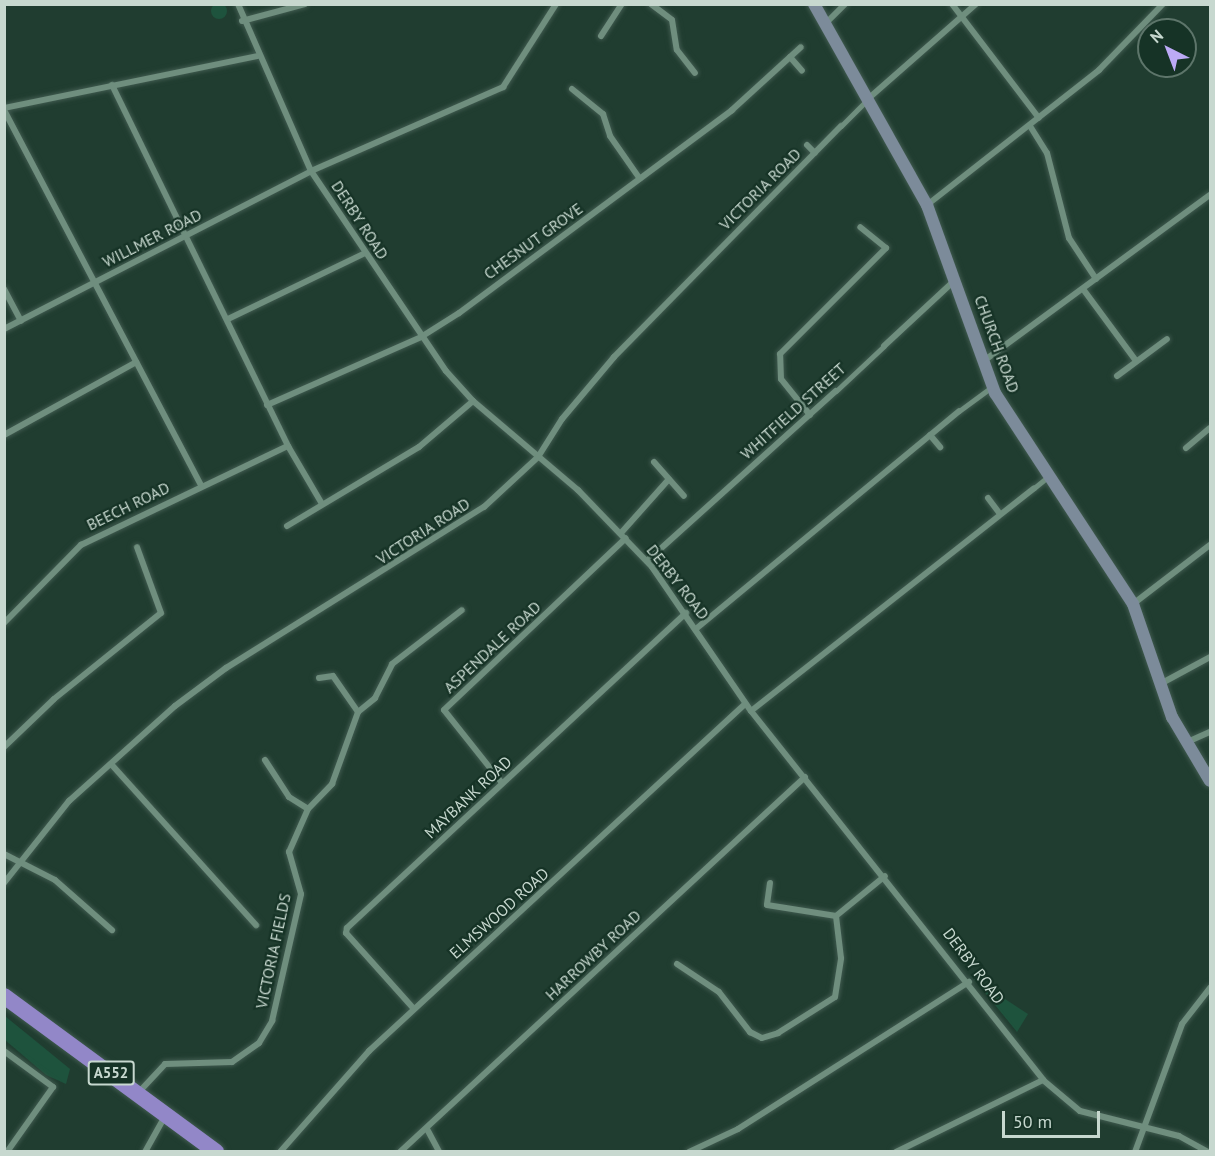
<!DOCTYPE html>
<style>
body{margin:0}
#map{position:relative;width:1215px;height:1156px;overflow:hidden;background:#203d30;font-family:"PT Sans",sans-serif}
div>[style]{position:absolute}
.green>*{inset:0;background:#1e533d}
.round{border-radius:50%}
.roads{filter:drop-shadow(0 0 2px #405a4f) drop-shadow(0 0 2px #405a4f)}
.pedestrian>*{height:5px;margin:-2.5px;padding:0 2.5px;transform-origin:2.5px;border-radius:2.5px;background:#6f8e7e}
.minor>*{height:6px;margin:-3px;padding:0 3px;transform-origin:3px;border-radius:3px;background:#6f8e7e}
.secondary>*{height:12px;margin:-6px;padding:0 6px;transform-origin:6px;border-radius:6px;background:#7c8b9a}
.trunk>*{height:16px;margin:-8px;padding:0 8px;transform-origin:8px;border-radius:8px;background:#9287c8}
span{translate:-50% -50%;white-space:nowrap;text-align:center;line-height:1.15;-webkit-text-stroke:4.5px #163326;paint-order:stroke}
.shield-label span{padding:2px 4px;background:#163326;border:2px solid;border-radius:4px;-webkit-text-stroke-width:0}
.shield-label{font-size:15px;color:#c7d8cf;font-weight:700}
.street-label{font-size:16px;color:#c7d8cf}
.frame{position:absolute;inset:0;border:6px solid #c7d8cf;pointer-events:none}
.north{position:absolute;left:1137px;top:18px;width:60px;height:60px;box-sizing:border-box;background:#163326;border:2px solid #5d756a;border-radius:50%;rotate:318deg;font-size:16px;font-weight:700;line-height:24px;text-align:center;color:#c7d8cf}
.north::after{content:'';display:block;margin:auto;width:21px;height:27px;background:#bcaaf6;clip-path:polygon(50% 0,100% 100%,50% 72%,0 100%)}
.scale{position:absolute;left:1002px;top:1111px;width:98px;height:27px;box-sizing:border-box;border:3px solid #c7d8cf;border-top:0;padding-left:8px;font-size:18px;line-height:21px;white-space:nowrap;color:#c7d8cf;-webkit-text-stroke:4px #163326;paint-order:stroke}
</style>
<div id="map">
<div class="green">
<i class="round" style="left:211px;top:3px;width:16px;height:16px"></i>
<i style="clip-path:polygon(973px 978px,1028px 1014px,1017px 1032px)"></i>
<i style="clip-path:polygon(5px 1016px,70px 1069px,66px 1084px,46px 1075px,5px 1040px)"></i>
</div>
<div class="roads">
<div class="pedestrian">
<i style="left:841px;top:126px;width:38px;rotate:-45deg"></i>
<i style="left:836px;top:391px;width:66px;rotate:-43.2deg"></i>
<i style="left:959px;top:411px;width:42px;rotate:-36.3deg"></i>
<i style="left:1034px;top:488px;width:19px;rotate:-39deg"></i>
</div>
<div class="minor">
<i style="left:238px;top:4px;width:182px;rotate:66.4deg"></i>
<i style="left:311px;top:171px;width:241px;rotate:56deg"></i>
<i style="left:446px;top:371px;width:40px;rotate:48deg"></i>
<i style="left:473px;top:401px;width:138px;rotate:40.3deg"></i>
<i style="left:578px;top:490px;width:107px;rotate:46.1deg"></i>
<i style="left:652px;top:567px;width:175px;rotate:55.5deg"></i>
<i style="left:751px;top:711px;width:471px;rotate:51.6deg"></i>
<i style="left:1043px;top:1080px;width:48px;rotate:40deg"></i>
<i style="left:1080px;top:1111px;width:102px;rotate:14.2deg"></i>
<i style="left:1179px;top:1136px;width:33px;rotate:29deg"></i>
<i style="left:651px;top:4px;width:26px;rotate:37deg"></i>
<i style="left:672px;top:20px;width:30px;rotate:81deg"></i>
<i style="left:677px;top:50px;width:29px;rotate:52deg"></i>
<i style="left:952px;top:4px;width:143px;rotate:52.7deg"></i>
<i style="left:242px;top:21px;width:65px;rotate:-15.1deg"></i>
<i style="left:824px;top:25px;width:30px;rotate:-45deg"></i>
<i style="left:601px;top:36px;width:38px;rotate:-57deg"></i>
<i style="left:790px;top:57px;width:18px;rotate:49deg"></i>
<i style="left:112px;top:85px;width:402px;rotate:64deg"></i>
<i style="left:288px;top:446px;width:67px;rotate:59.6deg"></i>
<i style="left:572px;top:89px;width:40px;rotate:39deg"></i>
<i style="left:603px;top:114px;width:23px;rotate:72deg"></i>
<i style="left:610px;top:136px;width:52px;rotate:55.1deg"></i>
<i style="left:869px;top:98px;width:142px;rotate:-41.3deg"></i>
<i style="left:4px;top:108px;width:259px;rotate:-11.6deg"></i>
<i style="left:4px;top:110px;width:424px;rotate:62.3deg"></i>
<i style="left:1030px;top:126px;width:32px;rotate:58deg"></i>
<i style="left:1047px;top:153px;width:88px;rotate:75.5deg"></i>
<i style="left:1069px;top:238px;width:49px;rotate:56.6deg"></i>
<i style="left:807px;top:145px;width:11px;rotate:45deg"></i>
<i style="left:927px;top:205px;width:219px;rotate:-38.1deg"></i>
<i style="left:1099px;top:70px;width:92px;rotate:-45.9deg"></i>
<i style="left:4px;top:289px;width:36px;rotate:62deg"></i>
<i style="left:1083px;top:289px;width:89px;rotate:53.6deg"></i>
<i style="left:228px;top:319px;width:152px;rotate:-25.7deg"></i>
<i style="left:4px;top:329px;width:345px;rotate:-27.2deg"></i>
<i style="left:311px;top:171px;width:210px;rotate:-23.6deg"></i>
<i style="left:503px;top:87px;width:98px;rotate:-57.4deg"></i>
<i style="left:884px;top:346px;width:97px;rotate:-42.9deg"></i>
<i style="left:985px;top:360px;width:279px;rotate:-36.3deg"></i>
<i style="left:1117px;top:376px;width:62px;rotate:-36.5deg"></i>
<i style="left:267px;top:405px;width:168px;rotate:-23.8deg"></i>
<i style="left:421px;top:337px;width:45px;rotate:-32.3deg"></i>
<i style="left:459px;top:313px;width:340px;rotate:-36.6deg"></i>
<i style="left:732px;top:110px;width:93px;rotate:-42.4deg"></i>
<i style="left:810px;top:415px;width:46px;rotate:-128.9deg"></i>
<i style="left:781px;top:379px;width:25px;rotate:-92deg"></i>
<i style="left:780px;top:354px;width:150px;rotate:-45deg"></i>
<i style="left:886px;top:248px;width:33px;rotate:-141deg"></i>
<i style="left:4px;top:435px;width:151px;rotate:-28.9deg"></i>
<i style="left:930px;top:435px;width:16px;rotate:50deg"></i>
<i style="left:1186px;top:448px;width:31px;rotate:-40deg"></i>
<i style="left:654px;top:462px;width:45px;rotate:48.6deg"></i>
<i style="left:988px;top:498px;width:20px;rotate:53deg"></i>
<i style="left:287px;top:526px;width:154px;rotate:-30.9deg"></i>
<i style="left:419px;top:447px;width:71px;rotate:-40.4deg"></i>
<i style="left:621px;top:533px;width:72px;rotate:-48.4deg"></i>
<i style="left:647px;top:561px;width:254px;rotate:-42deg"></i>
<i style="left:1133px;top:604px;width:97px;rotate:-37.5deg"></i>
<i style="left:4px;top:623px;width:110px;rotate:-45.4deg"></i>
<i style="left:81px;top:545px;width:229px;rotate:-25.6deg"></i>
<i style="left:697px;top:628px;width:340px;rotate:-39.6deg"></i>
<i style="left:319px;top:678px;width:14px;rotate:-8deg"></i>
<i style="left:333px;top:676px;width:44px;rotate:55.2deg"></i>
<i style="left:1162px;top:683px;width:55px;rotate:-28.4deg"></i>
<i style="left:751px;top:711px;width:360px;rotate:-38.2deg"></i>
<i style="left:1185px;top:743px;width:27px;rotate:-24deg"></i>
<i style="left:4px;top:747px;width:69px;rotate:-43.8deg"></i>
<i style="left:54px;top:699px;width:137px;rotate:-38.8deg"></i>
<i style="left:161px;top:613px;width:70px;rotate:-110deg"></i>
<i style="left:265px;top:760px;width:44px;rotate:57deg"></i>
<i style="left:289px;top:797px;width:22px;rotate:32deg"></i>
<i style="left:111px;top:764px;width:217px;rotate:48deg"></i>
<i style="left:502px;top:783px;width:93px;rotate:-128.5deg"></i>
<i style="left:444px;top:710px;width:250px;rotate:-43.4deg"></i>
<i style="left:4px;top:854px;width:57px;rotate:27deg"></i>
<i style="left:55px;top:880px;width:76px;rotate:41.3deg"></i>
<i style="left:4px;top:883px;width:105px;rotate:-51.6deg"></i>
<i style="left:69px;top:801px;width:142px;rotate:-41.9deg"></i>
<i style="left:175px;top:706px;width:64px;rotate:-36.7deg"></i>
<i style="left:226px;top:668px;width:304px;rotate:-32deg"></i>
<i style="left:484px;top:507px;width:74px;rotate:-42.8deg"></i>
<i style="left:538px;top:457px;width:45px;rotate:-57.7deg"></i>
<i style="left:562px;top:419px;width:81px;rotate:-50deg"></i>
<i style="left:614px;top:357px;width:324px;rotate:-45.5deg"></i>
<i style="left:770px;top:883px;width:22px;rotate:98deg"></i>
<i style="left:767px;top:905px;width:70px;rotate:9.1deg"></i>
<i style="left:836px;top:916px;width:63px;rotate:-39.2deg"></i>
<i style="left:677px;top:964px;width:50px;rotate:33.7deg"></i>
<i style="left:719px;top:992px;width:51px;rotate:52.2deg"></i>
<i style="left:750px;top:1032px;width:13px;rotate:27deg"></i>
<i style="left:762px;top:1038px;width:17px;rotate:-17deg"></i>
<i style="left:778px;top:1033px;width:67px;rotate:-32.3deg"></i>
<i style="left:835px;top:997px;width:39px;rotate:-81deg"></i>
<i style="left:841px;top:958px;width:42px;rotate:-96.8deg"></i>
<i style="left:414px;top:1009px;width:102px;rotate:-131.8deg"></i>
<i style="left:346px;top:933px;width:5px;rotate:-79deg"></i>
<i style="left:347px;top:928px;width:463px;rotate:-42.9deg"></i>
<i style="left:4px;top:1051px;width:61px;rotate:36.3deg"></i>
<i style="left:53px;top:1087px;width:80px;rotate:125.3deg"></i>
<i style="left:139px;top:1092px;width:38px;rotate:-47deg"></i>
<i style="left:165px;top:1064px;width:67px;rotate:-1.7deg"></i>
<i style="left:232px;top:1062px;width:33px;rotate:-35deg"></i>
<i style="left:259px;top:1043px;width:26px;rotate:-59deg"></i>
<i style="left:272px;top:1021px;width:130px;rotate:-77.1deg"></i>
<i style="left:301px;top:894px;width:44px;rotate:-105.9deg"></i>
<i style="left:289px;top:852px;width:47px;rotate:-66.2deg"></i>
<i style="left:308px;top:809px;width:35px;rotate:-46deg"></i>
<i style="left:332px;top:784px;width:77px;rotate:-70.1deg"></i>
<i style="left:358px;top:712px;width:22px;rotate:-39deg"></i>
<i style="left:375px;top:698px;width:38px;rotate:-63deg"></i>
<i style="left:392px;top:664px;width:88px;rotate:-37.6deg"></i>
<i style="left:427px;top:1129px;width:26px;rotate:62deg"></i>
<i style="left:145px;top:1152px;width:41px;rotate:-60.9deg"></i>
<i style="left:280px;top:1152px;width:135px;rotate:-48.6deg"></i>
<i style="left:369px;top:1051px;width:512px;rotate:-42.7deg"></i>
<i style="left:400px;top:1152px;width:552px;rotate:-42.8deg"></i>
<i style="left:689px;top:1152px;width:54px;rotate:-25.1deg"></i>
<i style="left:738px;top:1129px;width:274px;rotate:-32.5deg"></i>
<i style="left:896px;top:1152px;width:164px;rotate:-26.1deg"></i>
<i style="left:1135px;top:1152px;width:136px;rotate:-69.8deg"></i>
<i style="left:1182px;top:1024px;width:46px;rotate:-52.1deg"></i>
</div>
<div class="secondary">
<i style="left:814px;top:4px;width:231px;rotate:60.7deg"></i>
<i style="left:927px;top:205px;width:200px;rotate:70.1deg"></i>
<i style="left:995px;top:393px;width:252px;rotate:56.8deg"></i>
<i style="left:1133px;top:604px;width:120px;rotate:71deg"></i>
<i style="left:1172px;top:717px;width:74px;rotate:59.3deg"></i>
</div>
<div class="trunk">
<i style="left:4px;top:996px;width:263px;rotate:36.3deg"></i>
</div>
</div>
<div class="shield-label">
<span style="left:111px;top:1073px">A552</span>
</div>
<div class="street-label">
<span style="left:760px;top:189px;rotate:-45deg">VICTORIA ROAD</span>
<span style="left:360px;top:220px;rotate:57deg">DERBY ROAD</span>
<span style="left:152px;top:238px;rotate:-27deg">WILLMER ROAD</span>
<span style="left:533px;top:241px;rotate:-36deg">CHESNUT GROVE</span>
<span style="left:997px;top:344px;rotate:70deg">CHURCH ROAD</span>
<span style="left:793px;top:411px;rotate:-42deg">WHITFIELD STREET</span>
<span style="left:128px;top:506px;rotate:-26deg">BEECH ROAD</span>
<span style="left:423px;top:531px;rotate:-33deg">VICTORIA ROAD</span>
<span style="left:678px;top:582px;rotate:52deg">DERBY ROAD</span>
<span style="left:492px;top:647px;rotate:-43deg">ASPENDALE ROAD</span>
<span style="left:468px;top:797px;rotate:-43deg">MAYBANK ROAD</span>
<span style="left:499px;top:913px;rotate:-42deg">ELMSWOOD ROAD</span>
<span style="left:273px;top:951px;rotate:-78deg">VICTORIA FIELDS</span>
<span style="left:593px;top:955px;rotate:-43deg">HARROWBY ROAD</span>
<span style="left:974px;top:966px;rotate:53deg">DERBY ROAD</span>
</div>
<div class="frame"></div>
<div class="north">N</div>
<div class="scale">50 m</div>
</div>
